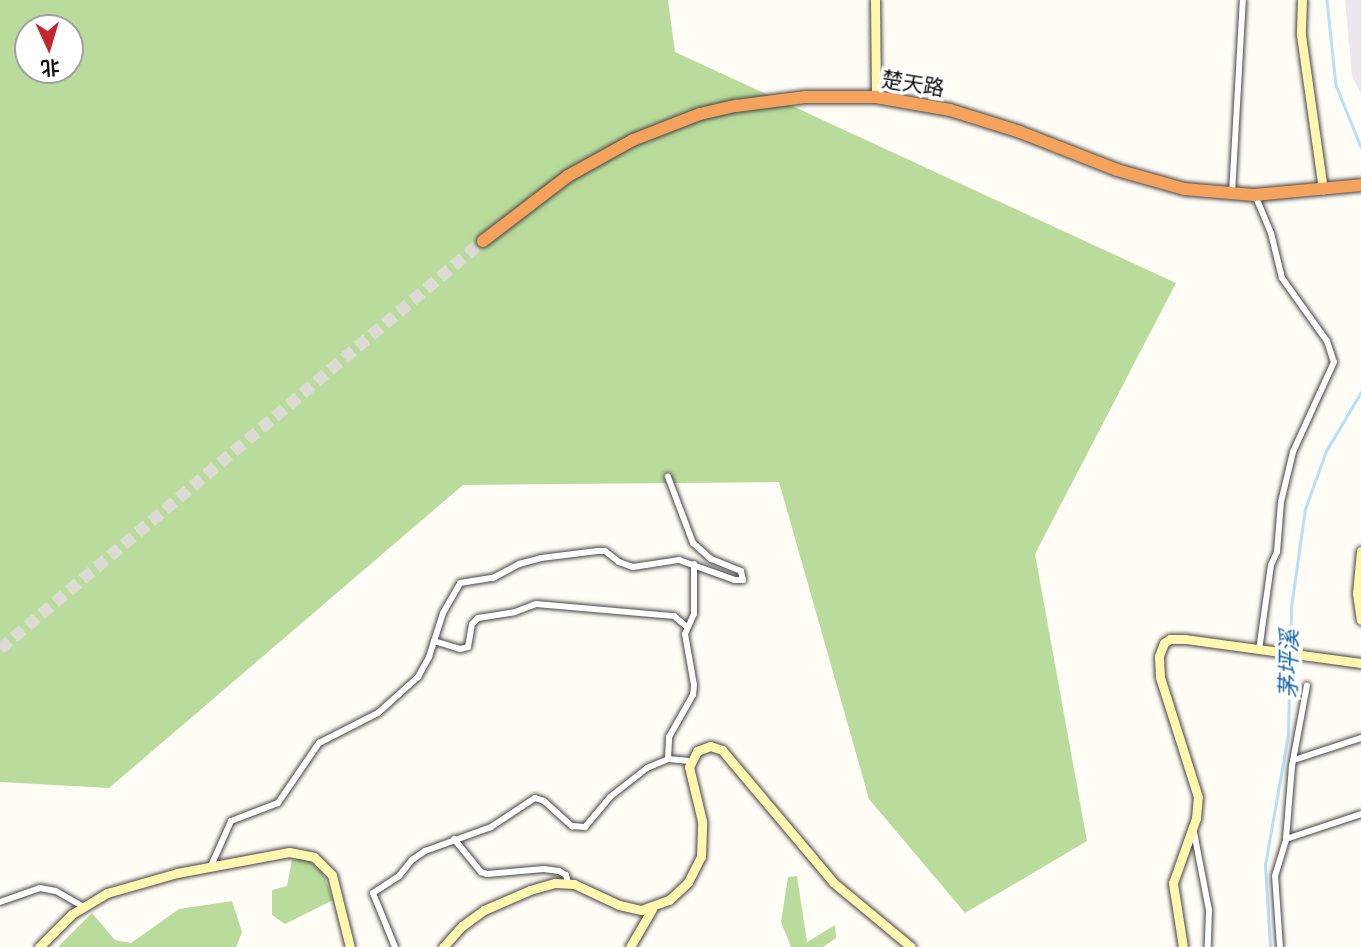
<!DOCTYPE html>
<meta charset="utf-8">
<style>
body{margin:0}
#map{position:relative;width:1361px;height:947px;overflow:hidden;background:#fffdf5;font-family:Lora,"Noto Sans SC",serif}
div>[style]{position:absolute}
.industrial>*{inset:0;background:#eee6ef}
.forest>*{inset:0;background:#b9dc9c}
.stream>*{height:2.5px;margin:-1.25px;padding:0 1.25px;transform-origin:1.25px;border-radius:1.25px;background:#b9e0f7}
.highway-tunnel>*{height:12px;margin-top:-6px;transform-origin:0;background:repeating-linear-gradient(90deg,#dbdad3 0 12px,transparent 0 18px)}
.roads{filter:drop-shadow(0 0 2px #444) drop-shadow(0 0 2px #444)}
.street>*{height:6px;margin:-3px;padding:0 3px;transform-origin:3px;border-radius:3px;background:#fff}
.secondary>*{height:9px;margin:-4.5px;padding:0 4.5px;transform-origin:4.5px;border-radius:4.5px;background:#fff6b0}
.highway>*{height:12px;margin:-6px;padding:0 6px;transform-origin:6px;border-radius:6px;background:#f5a25d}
span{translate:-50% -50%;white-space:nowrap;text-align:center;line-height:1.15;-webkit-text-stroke:7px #fff;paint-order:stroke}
.street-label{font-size:21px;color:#111}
.water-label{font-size:23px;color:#1768a6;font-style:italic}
.north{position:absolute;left:14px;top:14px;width:70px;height:70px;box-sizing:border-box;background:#fff;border:2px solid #a0a0a0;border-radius:50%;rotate:176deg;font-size:19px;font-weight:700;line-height:28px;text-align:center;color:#111}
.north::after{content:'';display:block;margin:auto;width:24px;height:32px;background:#c4262e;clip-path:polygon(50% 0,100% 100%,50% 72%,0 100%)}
</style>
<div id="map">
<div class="industrial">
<i style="clip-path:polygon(1345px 0,1361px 0,1361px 94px,1352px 76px)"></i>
</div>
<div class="forest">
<i style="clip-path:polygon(evenodd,0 0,668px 0,675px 52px,1176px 283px,1035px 554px,1087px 841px,965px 913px,869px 799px,779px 482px,463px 485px,109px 788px,0 782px,0 0,28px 28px,70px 28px,70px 70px,28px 70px,28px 28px)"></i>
<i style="clip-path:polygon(305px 858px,323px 873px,333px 900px,285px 924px,272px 915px,272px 890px,287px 886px,292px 860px)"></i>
<i style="clip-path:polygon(797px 876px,807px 942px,835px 925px,836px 938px,823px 947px,791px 947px,781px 922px,788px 877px)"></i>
<i style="clip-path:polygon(232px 901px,242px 932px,236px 947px,58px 947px,92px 913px,115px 940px,131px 943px,179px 909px)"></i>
</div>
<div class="stream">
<i style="left:1327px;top:0;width:85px;rotate:84deg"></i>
<i style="left:1336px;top:85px;width:67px;rotate:68deg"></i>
<i style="left:1270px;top:947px;width:82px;rotate:-93.5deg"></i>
<i style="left:1265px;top:865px;width:132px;rotate:-80deg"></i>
<i style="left:1288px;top:735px;width:127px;rotate:-88.6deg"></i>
<i style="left:1291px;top:608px;width:100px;rotate:-82deg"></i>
<i style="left:1305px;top:509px;width:62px;rotate:-70.1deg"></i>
<i style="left:1326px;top:451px;width:69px;rotate:-59.3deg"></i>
</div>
<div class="highway-tunnel">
<i style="left:0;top:649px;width:632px;rotate:-40.19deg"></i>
</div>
<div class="roads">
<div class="street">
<i style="left:1232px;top:194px;width:194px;rotate:-86.8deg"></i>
<i style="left:1255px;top:195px;width:41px;rotate:67.2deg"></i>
<i style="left:1271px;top:233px;width:46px;rotate:76.3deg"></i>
<i style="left:1282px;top:278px;width:77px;rotate:54.5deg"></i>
<i style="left:1327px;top:341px;width:22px;rotate:72deg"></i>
<i style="left:1334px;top:362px;width:99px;rotate:114.5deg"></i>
<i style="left:1293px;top:452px;width:51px;rotate:103.5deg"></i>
<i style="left:1281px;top:502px;width:50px;rotate:94.6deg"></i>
<i style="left:1277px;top:552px;width:14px;rotate:115deg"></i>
<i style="left:1271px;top:565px;width:86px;rotate:98deg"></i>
<i style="left:434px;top:641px;width:27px;rotate:17deg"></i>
<i style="left:460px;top:649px;width:8px;rotate:-14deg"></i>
<i style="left:468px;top:647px;width:23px;rotate:-80deg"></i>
<i style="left:472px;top:624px;width:8px;rotate:-45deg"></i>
<i style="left:478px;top:618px;width:37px;rotate:-9deg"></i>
<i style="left:515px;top:612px;width:22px;rotate:-21deg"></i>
<i style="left:536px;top:604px;width:139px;rotate:5deg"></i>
<i style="left:674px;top:616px;width:17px;rotate:40deg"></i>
<i style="left:668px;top:759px;width:22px;rotate:-87deg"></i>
<i style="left:669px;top:737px;width:48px;rotate:-60.3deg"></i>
<i style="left:693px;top:695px;width:10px;rotate:-84deg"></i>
<i style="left:694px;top:685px;width:52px;rotate:-100deg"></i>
<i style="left:685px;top:634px;width:22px;rotate:-66deg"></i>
<i style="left:694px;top:614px;width:50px;rotate:-90deg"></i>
<i style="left:1294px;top:760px;width:71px;rotate:-18.2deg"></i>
<i style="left:1193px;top:827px;width:85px;rotate:79.1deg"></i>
<i style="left:1209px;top:910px;width:37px;rotate:92deg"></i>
<i style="left:454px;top:839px;width:43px;rotate:50.7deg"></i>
<i style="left:481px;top:872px;width:6px;rotate:18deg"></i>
<i style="left:487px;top:874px;width:57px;rotate:-5deg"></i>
<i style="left:544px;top:869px;width:15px;rotate:8deg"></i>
<i style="left:559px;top:871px;width:8px;rotate:30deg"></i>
<i style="left:566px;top:875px;width:8px;rotate:76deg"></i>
<i style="left:1286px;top:839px;width:79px;rotate:-18.4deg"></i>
<i style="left:211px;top:866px;width:49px;rotate:-66deg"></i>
<i style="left:231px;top:821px;width:50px;rotate:-21deg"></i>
<i style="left:278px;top:803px;width:73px;rotate:-55.7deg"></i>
<i style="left:319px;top:743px;width:66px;rotate:-27deg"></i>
<i style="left:378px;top:713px;width:54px;rotate:-42deg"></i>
<i style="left:418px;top:677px;width:23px;rotate:-61deg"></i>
<i style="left:429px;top:657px;width:46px;rotate:-72.3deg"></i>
<i style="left:443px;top:613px;width:34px;rotate:-60deg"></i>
<i style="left:460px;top:583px;width:33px;rotate:-9deg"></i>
<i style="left:493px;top:578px;width:30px;rotate:-28deg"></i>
<i style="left:519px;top:564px;width:23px;rotate:-15deg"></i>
<i style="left:541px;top:558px;width:57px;rotate:-7deg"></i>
<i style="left:598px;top:551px;width:7px"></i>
<i style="left:605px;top:551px;width:18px;rotate:38deg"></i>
<i style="left:619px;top:562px;width:15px;rotate:20deg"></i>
<i style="left:633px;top:567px;width:47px;rotate:-8.7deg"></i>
<i style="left:679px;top:560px;width:59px;rotate:19.7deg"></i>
<i style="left:735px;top:580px;width:8px"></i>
<i style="left:743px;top:580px;width:9px;rotate:-103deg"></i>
<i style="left:741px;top:571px;width:32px;rotate:-158deg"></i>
<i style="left:711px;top:559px;width:24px;rotate:-138deg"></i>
<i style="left:693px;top:543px;width:71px;rotate:-110.7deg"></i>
<i style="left:0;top:902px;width:42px;rotate:-19.3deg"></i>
<i style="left:40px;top:888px;width:16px;rotate:11deg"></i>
<i style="left:56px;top:891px;width:30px;rotate:30deg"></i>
<i style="left:395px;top:947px;width:58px;rotate:-112.2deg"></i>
<i style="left:373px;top:893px;width:31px;rotate:-33deg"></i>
<i style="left:399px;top:876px;width:21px;rotate:-51deg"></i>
<i style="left:412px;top:860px;width:16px;rotate:-35deg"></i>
<i style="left:425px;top:851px;width:70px;rotate:-20deg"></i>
<i style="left:491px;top:827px;width:53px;rotate:-33.4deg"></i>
<i style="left:535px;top:798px;width:9px;rotate:18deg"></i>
<i style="left:544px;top:801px;width:38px;rotate:42deg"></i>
<i style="left:572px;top:826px;width:13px;rotate:4deg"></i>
<i style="left:585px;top:827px;width:39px;rotate:-50deg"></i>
<i style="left:610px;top:797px;width:47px;rotate:-38.1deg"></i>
<i style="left:647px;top:768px;width:23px;rotate:-23deg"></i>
<i style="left:668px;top:759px;width:22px;rotate:5deg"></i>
<i style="left:1280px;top:947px;width:71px;rotate:-94deg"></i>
<i style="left:1275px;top:876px;width:39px;rotate:-73deg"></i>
<i style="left:1286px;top:839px;width:73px;rotate:-85.3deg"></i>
<i style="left:1292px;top:766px;width:82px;rotate:-79.5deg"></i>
</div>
<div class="secondary">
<i style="left:875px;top:0;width:97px;rotate:89.4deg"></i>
<i style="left:1302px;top:0;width:35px;rotate:92deg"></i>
<i style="left:1301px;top:35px;width:156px;rotate:81.9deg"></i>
<i style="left:1361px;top:551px;width:42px;rotate:95.4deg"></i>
<i style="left:1357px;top:593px;width:27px;rotate:82deg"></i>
<i style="left:39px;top:947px;width:47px;rotate:-45deg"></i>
<i style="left:72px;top:914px;width:41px;rotate:-31deg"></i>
<i style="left:107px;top:893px;width:73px;rotate:-15.9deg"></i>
<i style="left:177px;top:873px;width:114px;rotate:-10.6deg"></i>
<i style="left:289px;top:852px;width:25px;rotate:11deg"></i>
<i style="left:314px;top:857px;width:25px;rotate:45deg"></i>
<i style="left:332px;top:875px;width:74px;rotate:76deg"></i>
<i style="left:443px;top:947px;width:28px;rotate:-48deg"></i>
<i style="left:462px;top:926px;width:27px;rotate:-36deg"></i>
<i style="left:484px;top:910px;width:50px;rotate:-23.5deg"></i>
<i style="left:530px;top:890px;width:26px;rotate:-16deg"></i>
<i style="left:555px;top:883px;width:19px;rotate:3deg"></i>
<i style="left:574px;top:884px;width:50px;rotate:25deg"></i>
<i style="left:619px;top:905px;width:23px;rotate:13deg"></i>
<i style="left:641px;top:910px;width:30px;rotate:-20deg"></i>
<i style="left:669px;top:900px;width:26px;rotate:-43deg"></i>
<i style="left:688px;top:882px;width:28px;rotate:-63deg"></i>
<i style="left:701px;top:857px;width:36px;rotate:-88deg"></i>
<i style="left:702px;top:821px;width:56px;rotate:-103.5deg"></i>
<i style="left:689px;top:767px;width:18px;rotate:-63deg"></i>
<i style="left:697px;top:751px;width:14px;rotate:-21deg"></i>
<i style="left:710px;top:746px;width:13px;rotate:18deg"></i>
<i style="left:722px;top:750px;width:174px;rotate:49.9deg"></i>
<i style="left:834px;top:883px;width:100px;rotate:39.7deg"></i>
<i style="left:630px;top:947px;width:44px;rotate:-59.9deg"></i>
<i style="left:1183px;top:947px;width:65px;rotate:-98.9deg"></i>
<i style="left:1173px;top:883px;width:69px;rotate:-70.5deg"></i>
<i style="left:1196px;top:818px;width:21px;rotate:-85deg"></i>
<i style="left:1198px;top:797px;width:126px;rotate:-107.6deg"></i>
<i style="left:1160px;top:677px;width:21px;rotate:-93deg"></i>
<i style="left:1159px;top:656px;width:14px;rotate:-69deg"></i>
<i style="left:1164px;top:643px;width:7px;rotate:-34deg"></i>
<i style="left:1170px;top:639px;width:15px"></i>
<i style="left:1185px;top:639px;width:178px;rotate:7.8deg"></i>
</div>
<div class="highway">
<i style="left:483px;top:241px;width:107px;rotate:-37.4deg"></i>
<i style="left:568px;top:176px;width:74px;rotate:-29deg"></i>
<i style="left:633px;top:140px;width:72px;rotate:-21.2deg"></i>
<i style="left:700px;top:114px;width:37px;rotate:-13deg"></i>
<i style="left:736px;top:106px;width:70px;rotate:-7.4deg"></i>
<i style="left:805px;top:97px;width:71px"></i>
<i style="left:876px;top:97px;width:75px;rotate:10deg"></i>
<i style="left:950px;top:110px;width:73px;rotate:17.4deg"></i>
<i style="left:1020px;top:132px;width:104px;rotate:21.4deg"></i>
<i style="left:1117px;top:170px;width:70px;rotate:15.8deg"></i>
<i style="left:1184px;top:189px;width:70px;rotate:4.9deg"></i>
<i style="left:1254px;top:195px;width:107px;rotate:-5.3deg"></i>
</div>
</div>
<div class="street-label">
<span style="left:913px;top:84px;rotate:9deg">楚天路</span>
</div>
<div class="water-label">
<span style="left:1289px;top:664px;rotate:-89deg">茅坪溪</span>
</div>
<div class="north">北</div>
</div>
